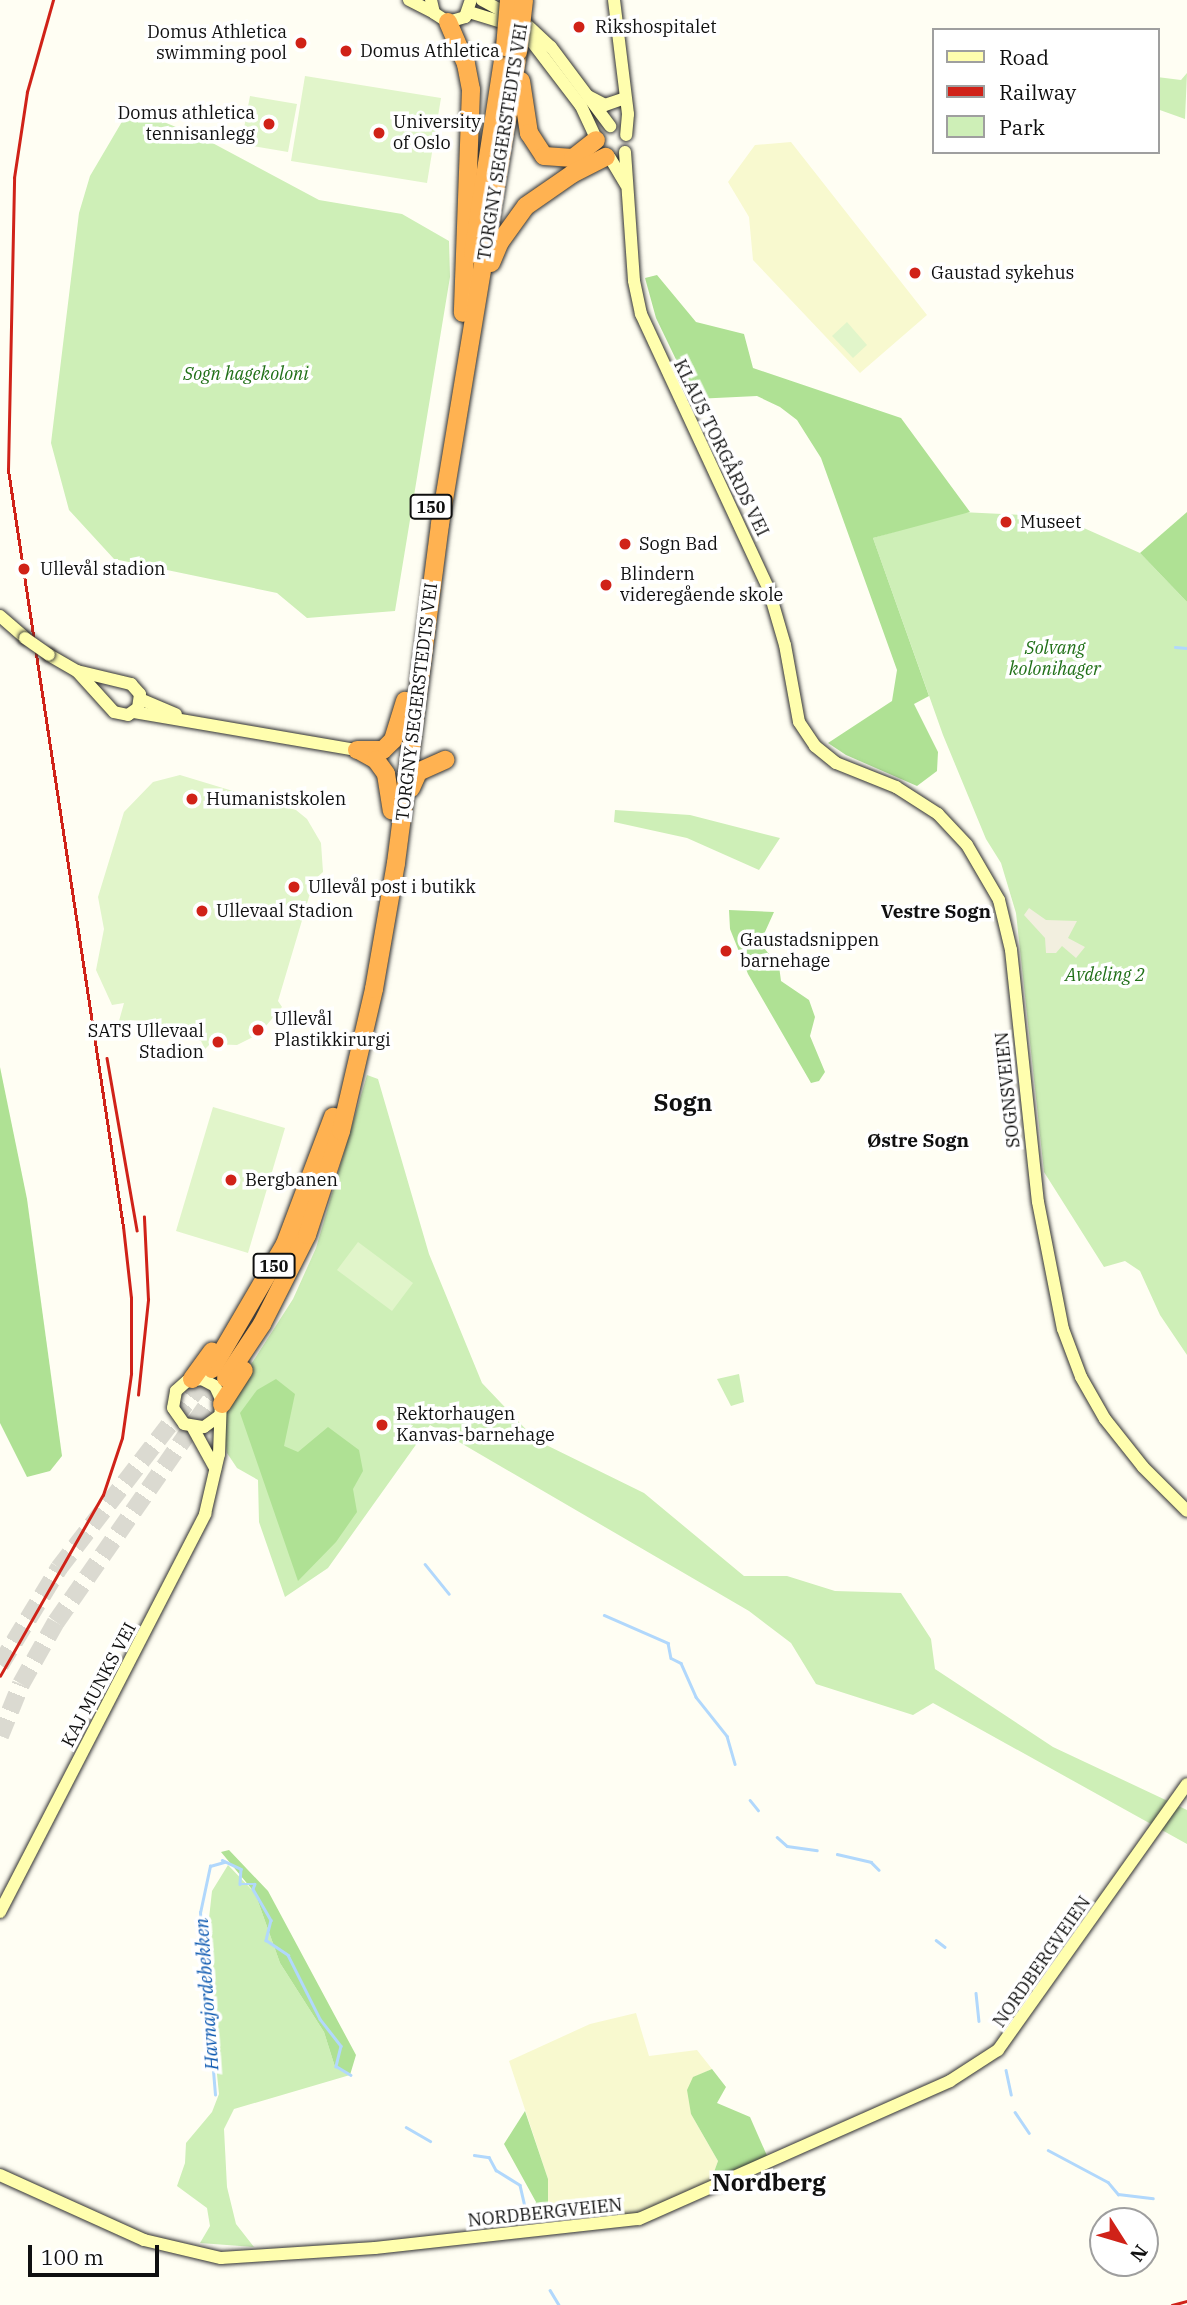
<!DOCTYPE html>
<meta charset="utf-8">
<style>
body{margin:0}
#map{position:relative;width:1187px;height:2305px;overflow:hidden;background:#fffef3;font-family:"IBM Plex Serif",serif}
div>[style]{position:absolute}
.farmland>*{inset:0;background:#f8f9cf}
.green>*{inset:0;background:#ceefb7}
.forest>*{inset:0;background:#afe194}
.pitch>*{inset:0;background:#e1f5ca}
.plaza>*{inset:0;background:#f2efdf}
.stream>*{height:2.5px;margin:-1.25px;padding:0 1.25px;transform-origin:1.25px;border-radius:1.25px;background:#b1d8fc}
.highway-tunnel>*{height:18px;margin-top:-9px;transform-origin:0;background:repeating-linear-gradient(90deg,#dbdad1 0 18px,transparent 0 27px)}
.roads{filter:drop-shadow(0 0 2px #323232) drop-shadow(0 0 2px #323232)}
.secondary>*{height:12px;margin:-6px;padding:0 6px;transform-origin:6px;border-radius:6px;background:#fffeae}
.highway>*{height:18px;margin:-9px;padding:0 9px;transform-origin:9px;border-radius:9px;background:#ffb251}
.rail>*{height:2.5px;margin:-1.25px;padding:0 1.25px;transform-origin:1.25px;border-radius:1.25px;background:#d02218}
.bridges{filter:drop-shadow(0 0 2px #323232) drop-shadow(0 0 2px #323232)}
.secondary-bridge>*{height:12px;margin:-6px;padding:0 6px;transform-origin:6px;border-radius:6px;background:#fffeae}
.highway-bridge>*{height:18px;margin:-9px;padding:0 9px;transform-origin:9px;border-radius:9px;background:#ffb251}
.dots>*{width:19px;height:19px;translate:-50% -50%;box-sizing:border-box;border:4px solid #fff;border-radius:50%}
span{translate:-50% -50%;white-space:nowrap;text-align:center;line-height:1.15;-webkit-text-stroke:7px #fff;paint-order:stroke}
.shield-label span{padding:2px 5px;background:#fff;border:2px solid;border-radius:5px;-webkit-text-stroke-width:0}
.shield-label{font-size:16px;color:#101010;font-weight:700}
.poi-label{font-size:18px;color:#101010}
.left{translate:0 -50%;text-align:left}
.right{translate:-100% -50%;text-align:right}
.street-label{font-size:18px;color:#101010}
.park-label{font-size:18px;color:#217018;font-style:italic}
.neighbourhood-label{font-size:19px;color:#101010;font-weight:700}
.water-label{font-size:19px;color:#0a57b0;font-style:italic}
.district-label{font-size:24px;color:#101010;font-weight:700}
.legend{position:absolute;left:932px;top:28px;width:228px;height:126px;box-sizing:border-box;background:#fff;border:2px solid #9f9f9f;margin:0;padding:9px 12px;list-style:none;font-size:21px;color:#101010}
.legend li{display:flex;align-items:center;gap:14px;height:35px}
.legend b{width:35px;border:2px solid #9f9f9f}
.north{position:absolute;left:1089px;top:2207px;width:70px;height:70px;box-sizing:border-box;background:#fff;border:2px solid #9f9f9f;border-radius:50%;rotate:127deg;font-size:19px;font-weight:700;line-height:28px;text-align:center;color:#101010}
.north::after{content:'';display:block;margin:auto;width:24px;height:32px;background:#d02218;clip-path:polygon(50% 0,100% 100%,50% 72%,0 100%)}
.scale{position:absolute;left:28px;top:2245px;width:131px;height:32px;box-sizing:border-box;border:4px solid #101010;border-top:0;padding-left:9px;font-size:21px;line-height:24px;white-space:nowrap;color:#101010;-webkit-text-stroke:5px #fff;paint-order:stroke}
</style>
<div id="map">
<div class="farmland">
<i style="clip-path:polygon(791px 142px,927px 315px,860px 373px,753px 260px,749px 217px,728px 182px,755px 145px)"></i>
<i style="clip-path:polygon(636px 2013px,649px 2056px,697px 2050px,712px 2069px,694px 2077px,691px 2114px,718px 2161px,710px 2183px,640px 2214px,548px 2219px,548px 2179px,509px 2061px,590px 2024px)"></i>
</div>
<div class="green">
<i style="clip-path:polygon(1187px 73px,1185px 119px,1157px 109px,1157px 77px,1181px 80px)"></i>
<i style="clip-path:polygon(130px 108px,205px 139px,319px 200px,402px 214px,449px 241px,450px 277px,395px 611px,307px 618px,277px 593px,114px 559px,69px 510px,51px 443px,79px 213px,90px 176px)"></i>
<i style="clip-path:polygon(961px 512px,1023px 515px,1077px 525px,1140px 553px,1187px 602px,1187px 1355px,1160px 1315px,1140px 1271px,1125px 1261px,1104px 1267px,1044px 1172px,1016px 913px,1001px 863px,986px 839px,943px 735px,873px 538px)"></i>
<i style="clip-path:polygon(615px 810px,690px 815px,780px 838px,759px 870px,687px 838px,614px 822px)"></i>
<i style="clip-path:polygon(367px 1075px,378px 1079px,429px 1254px,482px 1383px,536px 1440px,644px 1493px,744px 1576px,787px 1576px,835px 1591px,901px 1593px,931px 1639px,935px 1669px,1053px 1747px,1187px 1810px,1187px 1844px,933px 1703px,913px 1715px,816px 1684px,791px 1643px,749px 1611px,430px 1425px,328px 1568px,285px 1597px,259px 1522px,258px 1480px,237px 1468px,227px 1453px,223px 1426px,230px 1397px,293px 1299px,316px 1248px)"></i>
<i style="clip-path:polygon(739px 1374px,744px 1402px,731px 1406px,717px 1379px)"></i>
<i style="clip-path:polygon(228px 1865px,255px 1893px,280px 1963px,324px 2032px,335px 2067px,350px 2075px,234px 2109px,224px 2129px,227px 2187px,236px 2224px,254px 2247px,200px 2243px,210px 2226px,207px 2208px,177px 2186px,185px 2163px,186px 2143px,212px 2112px,219px 2094px,205px 1955px,212px 1891px)"></i>
</div>
<div class="forest">
<i style="clip-path:polygon(657px 275px,696px 322px,744px 334px,753px 368px,901px 418px,970px 512px,873px 538px,929px 696px,914px 704px,938px 752px,937px 771px,917px 786px,846px 755px,828px 743px,892px 701px,897px 670px,821px 458px,797px 420px,780px 407px,757px 396px,695px 399px,656px 318px,645px 278px)"></i>
<i style="clip-path:polygon(1187px 512px,1187px 602px,1140px 553px)"></i>
<i style="clip-path:polygon(729px 910px,774px 912px,760px 943px,779px 966px,781px 981px,809px 1000px,815px 1017px,810px 1036px,825px 1072px,819px 1081px,811px 1083px,748px 974px,730px 929px)"></i>
<i style="clip-path:polygon(0 1067px,27px 1199px,62px 1456px,50px 1471px,27px 1477px,0 1423px)"></i>
<i style="clip-path:polygon(276px 1379px,295px 1394px,284px 1446px,298px 1452px,328px 1427px,359px 1450px,363px 1471px,353px 1489px,357px 1512px,336px 1542px,298px 1581px,240px 1413px,257px 1390px)"></i>
<i style="clip-path:polygon(229px 1850px,268px 1891px,356px 2055px,350px 2075px,335px 2067px,324px 2032px,280px 1963px,255px 1893px,221px 1852px)"></i>
<i style="clip-path:polygon(712px 2069px,726px 2087px,717px 2103px,750px 2117px,768px 2158px,710px 2183px,718px 2161px,691px 2114px,687px 2090px,693px 2077px)"></i>
<i style="clip-path:polygon(525px 2111px,548px 2179px,548px 2219px,529px 2221px,536px 2202px,504px 2144px)"></i>
</div>
<div class="pitch">
<i style="clip-path:polygon(305px 76px,441px 98px,427px 183px,291px 161px)"></i>
<i style="clip-path:polygon(250px 96px,297px 104px,288px 152px,241px 144px)"></i>
<i style="clip-path:polygon(847px 322px,867px 345px,853px 358px,832px 336px)"></i>
<i style="clip-path:polygon(180px 775px,296px 810px,307px 819px,321px 843px,323px 872px,314px 880px,278px 1001px,282px 1007px,259px 1034px,237px 1045px,210px 1044px,205px 1049px,201px 1041px,178px 1034px,130px 1020px,123px 1024px,119px 1021px,124px 1003px,112px 1005px,96px 970px,104px 929px,98px 897px,124px 812px,153px 782px)"></i>
<i style="clip-path:polygon(213px 1107px,285px 1128px,248px 1253px,176px 1231px)"></i>
<i style="clip-path:polygon(358px 1242px,413px 1283px,392px 1311px,337px 1270px)"></i>
</div>
<div class="plaza">
<i style="clip-path:polygon(1029px 908px,1046px 920px,1077px 921px,1068px 938px,1085px 947px,1076px 958px,1062px 946px,1056px 953px,1046px 953px,1045px 938px,1024px 915px)"></i>
</div>
<div class="stream">
<i style="left:1175px;top:647px;width:12px;rotate:5deg"></i>
<i style="left:425px;top:1564px;width:38px;rotate:51deg"></i>
<i style="left:604px;top:1615px;width:70px;rotate:23.6deg"></i>
<i style="left:668px;top:1643px;width:15px;rotate:79deg"></i>
<i style="left:671px;top:1658px;width:11px;rotate:27deg"></i>
<i style="left:681px;top:1663px;width:37px;rotate:66deg"></i>
<i style="left:696px;top:1697px;width:50px;rotate:51.5deg"></i>
<i style="left:727px;top:1736px;width:29px;rotate:74deg"></i>
<i style="left:750px;top:1800px;width:13px;rotate:51deg"></i>
<i style="left:777px;top:1837px;width:13px;rotate:42deg"></i>
<i style="left:787px;top:1846px;width:30px;rotate:8deg"></i>
<i style="left:837px;top:1854px;width:35px;rotate:13deg"></i>
<i style="left:871px;top:1862px;width:11px;rotate:45deg"></i>
<i style="left:222px;top:1860px;width:21px;rotate:25deg"></i>
<i style="left:241px;top:1869px;width:15px;rotate:94deg"></i>
<i style="left:240px;top:1884px;width:15px"></i>
<i style="left:255px;top:1884px;width:5px;rotate:112deg"></i>
<i style="left:253px;top:1889px;width:36px;rotate:60deg"></i>
<i style="left:271px;top:1920px;width:21px;rotate:104deg"></i>
<i style="left:266px;top:1940px;width:27px;rotate:34deg"></i>
<i style="left:288px;top:1955px;width:72px;rotate:63.4deg"></i>
<i style="left:320px;top:2019px;width:34px;rotate:52deg"></i>
<i style="left:341px;top:2046px;width:21px;rotate:104deg"></i>
<i style="left:336px;top:2066px;width:17px;rotate:31deg"></i>
<i style="left:936px;top:1940px;width:11px;rotate:38deg"></i>
<i style="left:976px;top:1993px;width:28px;rotate:84deg"></i>
<i style="left:1006px;top:2070px;width:25px;rotate:78deg"></i>
<i style="left:215px;top:2095px;width:183px;rotate:-94.7deg"></i>
<i style="left:200px;top:1913px;width:48px;rotate:-78deg"></i>
<i style="left:210px;top:1866px;width:15px;rotate:-16deg"></i>
<i style="left:1015px;top:2112px;width:25px;rotate:56deg"></i>
<i style="left:406px;top:2127px;width:28px;rotate:30deg"></i>
<i style="left:1048px;top:2150px;width:68px;rotate:28.1deg"></i>
<i style="left:1108px;top:2182px;width:16px;rotate:50deg"></i>
<i style="left:1118px;top:2194px;width:35px;rotate:7deg"></i>
<i style="left:474px;top:2155px;width:15px;rotate:8deg"></i>
<i style="left:489px;top:2157px;width:15px;rotate:62deg"></i>
<i style="left:496px;top:2170px;width:28px;rotate:32deg"></i>
<i style="left:520px;top:2185px;width:26px;rotate:77deg"></i>
<i style="left:550px;top:2290px;width:17px;rotate:59deg"></i>
</div>
<div class="highway-tunnel">
<i style="left:0;top:1665px;width:114px;rotate:-58.7deg"></i>
<i style="left:59px;top:1568px;width:251px;rotate:-52.4deg"></i>
<i style="left:0;top:1736px;width:56px;rotate:-68deg"></i>
<i style="left:21px;top:1684px;width:71px;rotate:-60.6deg"></i>
<i style="left:56px;top:1622px;width:297px;rotate:-55.1deg"></i>
</div>
<div class="roads">
<div class="secondary">
<i style="left:409px;top:0;width:28px;rotate:27deg"></i>
<i style="left:431px;top:0;width:13px;rotate:77deg"></i>
<i style="left:434px;top:13px;width:17px;rotate:33deg"></i>
<i style="left:448px;top:22px;width:18px;rotate:-16deg"></i>
<i style="left:465px;top:17px;width:18px;rotate:-71deg"></i>
<i style="left:482px;top:0;width:50px;rotate:28.6deg"></i>
<i style="left:526px;top:24px;width:34px;rotate:43deg"></i>
<i style="left:551px;top:47px;width:99px;rotate:53.2deg"></i>
<i style="left:614px;top:0;width:115px;rotate:83deg"></i>
<i style="left:628px;top:114px;width:21px;rotate:95deg"></i>
<i style="left:469px;top:12px;width:41px;rotate:17.1deg"></i>
<i style="left:508px;top:24px;width:31px;rotate:37deg"></i>
<i style="left:533px;top:43px;width:79px;rotate:52.7deg"></i>
<i style="left:581px;top:106px;width:35px;rotate:65deg"></i>
<i style="left:588px;top:96px;width:19px;rotate:28deg"></i>
<i style="left:605px;top:105px;width:18px;rotate:-19deg"></i>
<i style="left:625px;top:152px;width:129px;rotate:86deg"></i>
<i style="left:634px;top:281px;width:34px;rotate:78deg"></i>
<i style="left:641px;top:314px;width:301px;rotate:65.1deg"></i>
<i style="left:768px;top:587px;width:60px;rotate:73.7deg"></i>
<i style="left:785px;top:645px;width:78px;rotate:79.7deg"></i>
<i style="left:799px;top:722px;width:29px;rotate:56deg"></i>
<i style="left:815px;top:746px;width:27px;rotate:39deg"></i>
<i style="left:836px;top:763px;width:65px;rotate:21.8deg"></i>
<i style="left:896px;top:787px;width:50px;rotate:32.7deg"></i>
<i style="left:938px;top:814px;width:42px;rotate:46.9deg"></i>
<i style="left:967px;top:845px;width:64px;rotate:59.8deg"></i>
<i style="left:999px;top:900px;width:51px;rotate:76.5deg"></i>
<i style="left:1011px;top:950px;width:253px;rotate:83.9deg"></i>
<i style="left:1038px;top:1202px;width:129px;rotate:78.9deg"></i>
<i style="left:1063px;top:1329px;width:51px;rotate:69.4deg"></i>
<i style="left:1081px;top:1377px;width:48px;rotate:60.3deg"></i>
<i style="left:1105px;top:1419px;width:61px;rotate:51.6deg"></i>
<i style="left:1143px;top:1467px;width:62px;rotate:45deg"></i>
<i style="left:610px;top:158px;width:31px;rotate:59deg"></i>
<i style="left:0;top:616px;width:33px;rotate:41deg"></i>
<i style="left:49px;top:655px;width:32px;rotate:30deg"></i>
<i style="left:77px;top:671px;width:56px;rotate:13.5deg"></i>
<i style="left:131px;top:684px;width:13px;rotate:48deg"></i>
<i style="left:140px;top:694px;width:14px;rotate:98deg"></i>
<i style="left:138px;top:708px;width:12px;rotate:145deg"></i>
<i style="left:128px;top:715px;width:14px;rotate:-168deg"></i>
<i style="left:114px;top:712px;width:55px;rotate:-132.1deg"></i>
<i style="left:140px;top:699px;width:39px;rotate:23deg"></i>
<i style="left:134px;top:712px;width:226px;rotate:9.7deg"></i>
<i style="left:193px;top:1428px;width:46px;rotate:61.2deg"></i>
<i style="left:0;top:1912px;width:448px;rotate:-62.7deg"></i>
<i style="left:205px;top:1514px;width:62px;rotate:-76.9deg"></i>
<i style="left:219px;top:1454px;width:55px;rotate:-87.9deg"></i>
<i style="left:221px;top:1399px;width:14px;rotate:-115deg"></i>
<i style="left:215px;top:1386px;width:15px;rotate:-152deg"></i>
<i style="left:202px;top:1379px;width:15px;rotate:172deg"></i>
<i style="left:187px;top:1381px;width:15px;rotate:138deg"></i>
<i style="left:176px;top:1391px;width:17px;rotate:100deg"></i>
<i style="left:173px;top:1408px;width:19px;rotate:55deg"></i>
<i style="left:184px;top:1424px;width:20px;rotate:9deg"></i>
<i style="left:204px;top:1427px;width:17px;rotate:-36deg"></i>
<i style="left:0;top:2175px;width:158px;rotate:24.3deg"></i>
<i style="left:144px;top:2240px;width:79px;rotate:13.2deg"></i>
<i style="left:221px;top:2258px;width:154px;rotate:-3.7deg"></i>
<i style="left:375px;top:2248px;width:266px;rotate:-6.3deg"></i>
<i style="left:639px;top:2219px;width:340px;rotate:-23.9deg"></i>
<i style="left:950px;top:2081px;width:57px;rotate:-32.9deg"></i>
<i style="left:998px;top:2050px;width:326px;rotate:-54.6deg"></i>
</div>
<div class="highway">
<i style="left:448px;top:22px;width:46px;rotate:66.8deg"></i>
<i style="left:466px;top:64px;width:26px;rotate:79deg"></i>
<i style="left:471px;top:90px;width:223px;rotate:92.1deg"></i>
<i style="left:521px;top:81px;width:53px;rotate:81.3deg"></i>
<i style="left:529px;top:133px;width:27px;rotate:57deg"></i>
<i style="left:544px;top:156px;width:29px;rotate:4deg"></i>
<i style="left:573px;top:158px;width:29px;rotate:-38deg"></i>
<i style="left:473px;top:254px;width:209px;rotate:-81.2deg"></i>
<i style="left:491px;top:263px;width:23px;rotate:-67deg"></i>
<i style="left:500px;top:242px;width:44px;rotate:-54.2deg"></i>
<i style="left:526px;top:206px;width:56px;rotate:-34.8deg"></i>
<i style="left:572px;top:174px;width:38px;rotate:-27deg"></i>
<i style="left:357px;top:750px;width:26px"></i>
<i style="left:383px;top:750px;width:14px;rotate:-45deg"></i>
<i style="left:393px;top:740px;width:41px;rotate:-72.9deg"></i>
<i style="left:360px;top:751px;width:18px;rotate:29deg"></i>
<i style="left:376px;top:760px;width:17px;rotate:54deg"></i>
<i style="left:386px;top:774px;width:37px;rotate:81deg"></i>
<i style="left:411px;top:788px;width:17px;rotate:-66deg"></i>
<i style="left:418px;top:772px;width:30px;rotate:-24deg"></i>
<i style="left:212px;top:1369px;width:145px;rotate:-59.7deg"></i>
<i style="left:285px;top:1244px;width:136px;rotate:-69.3deg"></i>
<i style="left:226px;top:1378px;width:65px;rotate:-56.3deg"></i>
<i style="left:262px;top:1324px;width:100px;rotate:-63.2deg"></i>
<i style="left:307px;top:1235px;width:109px;rotate:-71.9deg"></i>
<i style="left:341px;top:1131px;width:146px;rotate:-76.9deg"></i>
<i style="left:374px;top:989px;width:128px;rotate:-80.1deg"></i>
<i style="left:396px;top:863px;width:342px;rotate:-82.6deg"></i>
<i style="left:440px;top:524px;width:478px;rotate:-80.6deg"></i>
<i style="left:192px;top:1379px;width:34px;rotate:-54deg"></i>
<i style="left:222px;top:1404px;width:40px;rotate:-57.1deg"></i>
</div>
</div>
<div class="rail">
<i style="left:107px;top:1058px;width:175px;rotate:80.1deg"></i>
<i style="left:138px;top:1395px;width:96px;rotate:-84deg"></i>
<i style="left:148px;top:1300px;width:83px;rotate:-92.8deg"></i>
<i style="left:0;top:1676px;width:208px;rotate:-60.4deg"></i>
<i style="left:103px;top:1495px;width:60px;rotate:-71.6deg"></i>
<i style="left:122px;top:1438px;width:65px;rotate:-82deg"></i>
<i style="left:131px;top:1374px;width:76px;rotate:-90deg"></i>
<i style="left:131px;top:1298px;width:71px;rotate:-96.4deg"></i>
<i style="left:123px;top:1227px;width:766px;rotate:-98.64deg"></i>
<i style="left:8px;top:470px;width:292px;rotate:-88.8deg"></i>
<i style="left:14px;top:178px;width:87px;rotate:-81.4deg"></i>
<i style="left:27px;top:92px;width:96px;rotate:-74.2deg"></i>
<i style="left:1172px;top:2305px;width:16px;rotate:-15deg"></i>
</div>
<div class="bridges">
<div class="secondary-bridge">
<i style="left:25px;top:638px;width:29px;rotate:35deg"></i>
</div>
<div class="highway-bridge">
<i style="left:505px;top:47px;width:47px;rotate:-85.1deg"></i>
<i style="left:518px;top:52px;width:52px;rotate:-83.4deg"></i>
</div>
</div>
<div class="dots">
<i style="left:579px;top:27px;background:#d02218"></i>
<i style="left:301px;top:43px;background:#d02218"></i>
<i style="left:346px;top:51px;background:#d02218"></i>
<i style="left:269px;top:124px;background:#d02218"></i>
<i style="left:379px;top:133px;background:#d02218"></i>
<i style="left:915px;top:273px;background:#d02218"></i>
<i style="left:1006px;top:522px;background:#d02218"></i>
<i style="left:625px;top:544px;background:#d02218"></i>
<i style="left:24px;top:569px;background:#d02218"></i>
<i style="left:606px;top:585px;background:#d02218"></i>
<i style="left:192px;top:799px;background:#d02218"></i>
<i style="left:294px;top:887px;background:#d02218"></i>
<i style="left:202px;top:911px;background:#d02218"></i>
<i style="left:726px;top:951px;background:#d02218"></i>
<i style="left:258px;top:1030px;background:#d02218"></i>
<i style="left:218px;top:1042px;background:#d02218"></i>
<i style="left:231px;top:1180px;background:#d02218"></i>
<i style="left:382px;top:1425px;background:#d02218"></i>
</div>
<div class="shield-label">
<span style="left:431px;top:507px">150</span>
<span style="left:274px;top:1266px">150</span>
</div>
<div class="poi-label">
<span class="left" style="left:595px;top:27px">Rikshospitalet</span>
<span class="right" style="left:287px;top:43px">Domus Athletica<br>swimming pool</span>
<span class="left" style="left:360px;top:51px">Domus Athletica</span>
<span class="right" style="left:255px;top:124px">Domus athletica<br>tennisanlegg</span>
<span class="left" style="left:393px;top:133px">University<br>of Oslo</span>
<span class="left" style="left:931px;top:273px">Gaustad sykehus</span>
<span class="left" style="left:1020px;top:522px">Museet</span>
<span class="left" style="left:639px;top:544px">Sogn Bad</span>
<span class="left" style="left:40px;top:569px">Ullevål stadion</span>
<span class="left" style="left:620px;top:585px">Blindern<br>videregående skole</span>
<span class="left" style="left:206px;top:799px">Humanistskolen</span>
<span class="left" style="left:308px;top:887px">Ullevål post i butikk</span>
<span class="left" style="left:216px;top:911px">Ullevaal Stadion</span>
<span class="left" style="left:740px;top:951px">Gaustadsnippen<br>barnehage</span>
<span class="left" style="left:274px;top:1030px">Ullevål<br>Plastikkirurgi</span>
<span class="right" style="left:204px;top:1042px">SATS Ullevaal<br>Stadion</span>
<span class="left" style="left:245px;top:1180px">Bergbanen</span>
<span class="left" style="left:396px;top:1425px">Rektorhaugen<br>Kanvas-barnehage</span>
</div>
<div class="street-label">
<span style="left:503px;top:142px;rotate:-81deg">TORGNY SEGERSTEDTS VEI</span>
<span style="left:721px;top:448px;rotate:64deg">KLAUS TORGÅRDS VEI</span>
<span style="left:417px;top:702px;rotate:-83deg">TORGNY SEGERSTEDTS VEI</span>
<span style="left:1008px;top:1090px;rotate:-96deg">SOGNSVEIEN</span>
<span style="left:99px;top:1685px;rotate:-62deg">KAJ MUNKS VEI</span>
<span style="left:1042px;top:1962px;rotate:-55deg">NORDBERGVEIEN</span>
<span style="left:545px;top:2213px;rotate:-6deg">NORDBERGVEIEN</span>
</div>
<div class="park-label">
<span style="left:246px;top:374px">Sogn hagekoloni</span>
<span style="left:1055px;top:659px">Solvang<br>kolonihager</span>
<span style="left:1105px;top:975px">Avdeling 2</span>
</div>
<div class="neighbourhood-label">
<span style="left:936px;top:912px">Vestre Sogn</span>
<span style="left:918px;top:1141px">Østre Sogn</span>
</div>
<div class="water-label">
<span style="left:207px;top:1994px;rotate:-94deg">Havnajordebekken</span>
</div>
<div class="district-label">
<span style="left:683px;top:1103px">Sogn</span>
<span style="left:769px;top:2183px">Nordberg</span>
</div>
<ul class="legend">
<li><b style="height:9px;background:#fffeae"></b>Road</li>
<li><b style="height:9px;background:#d02218"></b>Railway</li>
<li><b style="height:19px;background:#ceefb7"></b>Park</li>
</ul>
<div class="north">N</div>
<div class="scale">100 m</div>
</div>
